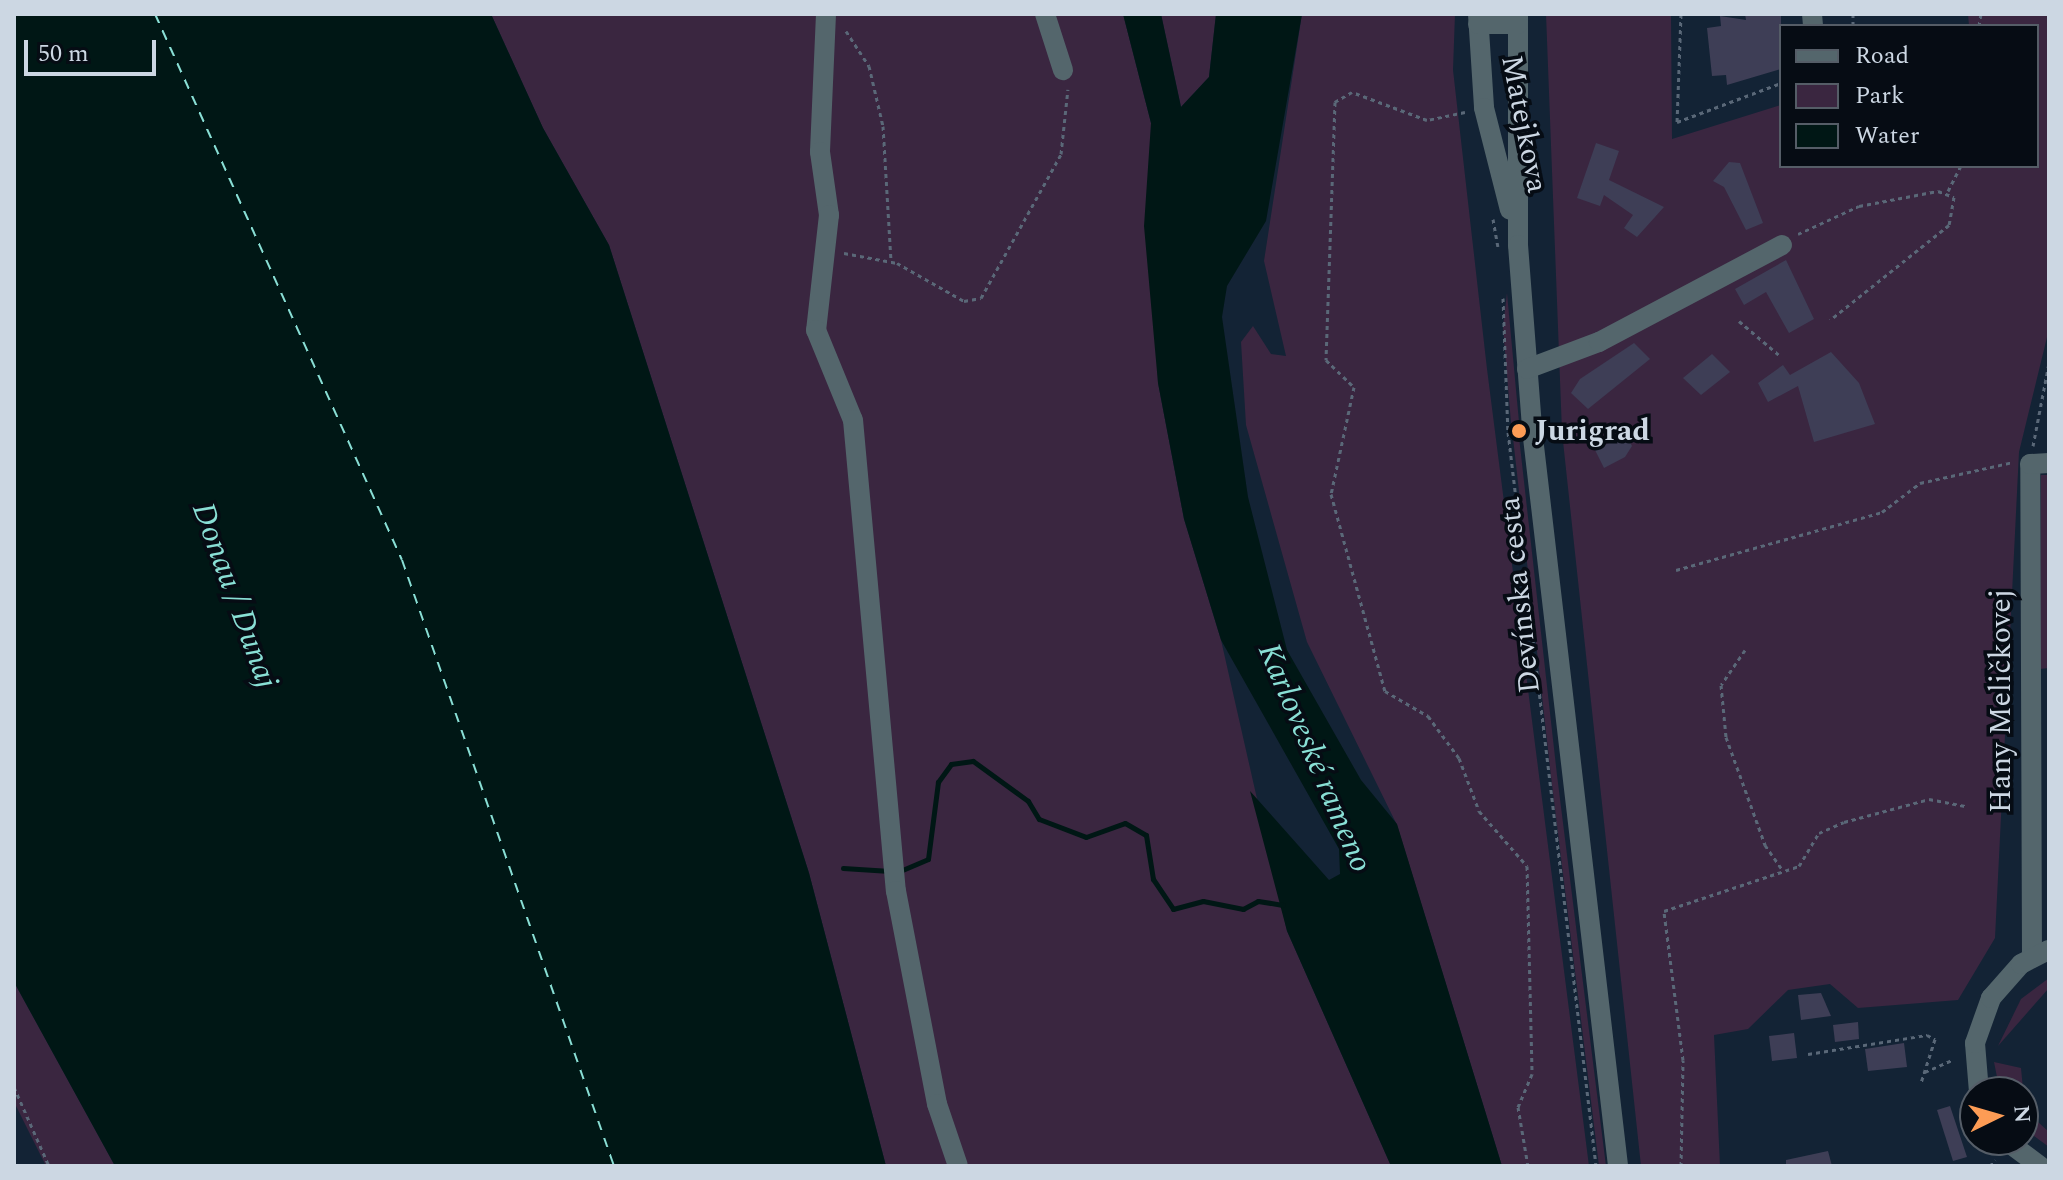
<!DOCTYPE html>
<meta charset="utf-8">
<style>
body{margin:0}
#map{position:relative;width:2063px;height:1180px;overflow:hidden;background:#132335;font-family:Spectral,serif}
div>[style]{position:absolute}
.green>*{inset:0;background:#3a2640}
.water>*{inset:0;background:#001715}
.stream>*{height:5px;margin:-2.5px;padding:0 2.5px;transform-origin:2.5px;border-radius:2.5px;background:#001715}
.ferry>*{height:2px;margin-top:-1px;transform-origin:0;background:repeating-linear-gradient(90deg,#89dfd5 0 10px,transparent 0 18px)}
.building>*{inset:0;background:#3e3e56}
.path>*{height:3px;margin-top:-1.5px;transform-origin:0;background:repeating-linear-gradient(90deg,#5a6878 0 4px,transparent 0 8px)}
.minor>*{height:20px;margin:-10px;padding:0 10px;transform-origin:10px;border-radius:10px;background:#54666c}
.dots>*{width:22px;height:22px;translate:-50% -50%;box-sizing:border-box;border:4px solid #060c14;border-radius:50%}
span{translate:-50% -50%;white-space:nowrap;text-align:center;line-height:1.15;-webkit-text-stroke:7px #060c14;paint-order:stroke}
.street-label{font-size:30px;color:#ccd7e3}
.poi-label{font-size:30px;color:#ccd7e3;font-weight:700}
.left{translate:0 -50%;text-align:left}
.water-label{font-size:32px;color:#89dfd5;font-style:italic}
.frame{position:absolute;inset:0;border:16px solid #ccd7e3;pointer-events:none}
.legend{position:absolute;left:1779px;top:24px;width:260px;height:144px;box-sizing:border-box;background:#060c14;border:2px solid #555d67;margin:0;padding:10px 14px;list-style:none;font-size:24px;color:#ccd7e3}
.legend li{display:flex;align-items:center;gap:16px;height:40px}
.legend b{width:40px;border:2px solid #555d67}
.north{position:absolute;left:1959px;top:1076px;width:80px;height:80px;box-sizing:border-box;background:#060c14;border:2px solid #555d67;border-radius:50%;rotate:85deg;font-size:22px;font-weight:700;line-height:32px;text-align:center;color:#ccd7e3}
.north::after{content:'';display:block;margin:auto;width:28px;height:36px;background:#fd9c55;clip-path:polygon(50% 0,100% 100%,50% 72%,0 100%)}
.scale{position:absolute;left:24px;top:40px;width:132px;height:36px;box-sizing:border-box;border:4px solid #ccd7e3;border-top:0;padding-left:10px;font-size:24px;line-height:28px;white-space:nowrap;color:#ccd7e3;-webkit-text-stroke:6px #060c14;paint-order:stroke}
</style>
<div id="map">
<div class="green">
<i style="clip-path:polygon(491px 14px,1123px 14px,1151px 123px,1158px 383px,1184px 519px,1221px 640px,1287px 931px,1391px 1166px,886px 1166px,809px 873px,609px 245px,543px 128px)"></i>
<i style="clip-path:polygon(1161px 14px,1216px 14px,1209px 77px,1181px 107px)"></i>
<i style="clip-path:polygon(1302px 14px,1455px 14px,1453px 70px,1487px 369px,1589px 1166px,1502px 1166px,1397px 825px,1307px 642px,1246px 425px,1241px 342px,1253px 326px,1271px 354px,1286px 356px,1264px 261px)"></i>
<i style="clip-path:polygon(1546px 14px,1671px 14px,1672px 139px,1781px 105px,1781px 166px,2037px 166px,2037px 26px,1969px 26px,1968px 14px,2049px 14px,2049px 329px,2019px 452px,1995px 938px,1958px 1000px,1858px 1008px,1830px 984px,1788px 990px,1748px 1029px,1714px 1035px,1720px 1166px,1641px 1166px,1562px 432px)"></i>
<i style="clip-path:polygon(1507px 293px,1519px 422px,1511px 423px,1503px 327px)"></i>
<i style="clip-path:polygon(1519px 437px,1557px 775px,1606px 1166px,1599px 1166px,1551px 776px,1513px 438px)"></i>
<i style="clip-path:polygon(2041px 475px,2049px 475px,2049px 668px,2040px 669px)"></i>
<i style="clip-path:polygon(2049px 978px,2049px 988px,1998px 1046px,2021px 999px)"></i>
<i style="clip-path:polygon(14px 982px,115px 1166px,46px 1166px,14px 1102px)"></i>
<i style="clip-path:polygon(1994px 1062px,2021px 1068px,2025px 1110px,2049px 1132px,2049px 1147px,2023px 1128px,2023px 1092px,2000px 1092px)"></i>
</div>
<div class="water">
<i style="clip-path:polygon(14px 14px,491px 14px,543px 128px,609px 245px,809px 873px,886px 1166px,115px 1166px,14px 982px)"></i>
<i style="clip-path:polygon(1123px 14px,1161px 14px,1181px 107px,1209px 77px,1216px 14px,1302px 14px,1266px 221px,1227px 286px,1222px 317px,1248px 497px,1287px 650px,1361px 780px,1397px 824px,1502px 1166px,1391px 1166px,1287px 931px,1250px 791px,1329px 880px,1340px 874px,1339px 849px,1221px 640px,1184px 519px,1158px 383px,1144px 226px,1151px 123px)"></i>
</div>
<div class="stream">
<i style="left:843px;top:868px;width:47px;rotate:3.7deg"></i>
<i style="left:900px;top:871px;width:30px;rotate:-23deg"></i>
<i style="left:928px;top:859px;width:78px;rotate:-82.6deg"></i>
<i style="left:938px;top:782px;width:22px;rotate:-54deg"></i>
<i style="left:951px;top:764px;width:22px;rotate:-8deg"></i>
<i style="left:973px;top:761px;width:68px;rotate:36deg"></i>
<i style="left:1028px;top:801px;width:21px;rotate:59deg"></i>
<i style="left:1039px;top:819px;width:50px;rotate:21deg"></i>
<i style="left:1086px;top:837px;width:41px;rotate:-19.7deg"></i>
<i style="left:1125px;top:823px;width:24px;rotate:30deg"></i>
<i style="left:1146px;top:835px;width:45px;rotate:81deg"></i>
<i style="left:1153px;top:879px;width:36px;rotate:56deg"></i>
<i style="left:1173px;top:909px;width:31px;rotate:-15deg"></i>
<i style="left:1203px;top:901px;width:41px;rotate:11.3deg"></i>
<i style="left:1243px;top:909px;width:17px;rotate:-28deg"></i>
<i style="left:1258px;top:901px;width:25px;rotate:9deg"></i>
</div>
<div class="ferry">
<i style="left:155px;top:14px;width:599px;rotate:65.66deg"></i>
<i style="left:402px;top:560px;width:642px;rotate:70.72deg"></i>
</div>
<div class="building">
<i style="clip-path:polygon(1745px 14px,1781px 14px,1781px 69px,1727px 85px,1726px 75px,1712px 76px,1707px 28px,1721px 26px,1720px 16px,1746px 20px)"></i>
<i style="clip-path:polygon(1596px 143px,1619px 151px,1609px 180px,1664px 207px,1637px 237px,1624px 228px,1633px 215px,1604px 195px,1600px 206px,1577px 198px)"></i>
<i style="clip-path:polygon(1729px 162px,1740px 163px,1763px 223px,1746px 230px,1724px 187px,1713px 181px)"></i>
<i style="clip-path:polygon(1786px 260px,1814px 319px,1789px 333px,1766px 292px,1744px 305px,1735px 289px)"></i>
<i style="clip-path:polygon(1634px 343px,1650px 359px,1588px 409px,1571px 393px,1580px 379px)"></i>
<i style="clip-path:polygon(1831px 352px,1859px 383px,1875px 424px,1814px 442px,1798px 386px,1768px 402px,1758px 383px,1783px 365px,1790px 375px)"></i>
<i style="clip-path:polygon(1712px 354px,1730px 372px,1701px 395px,1683px 378px)"></i>
<i style="clip-path:polygon(1626px 434px,1632px 446px,1625px 457px,1604px 468px,1595px 450px)"></i>
<i style="clip-path:polygon(1821px 993px,1831px 1016px,1801px 1020px,1798px 995px)"></i>
<i style="clip-path:polygon(1858px 1022px,1859px 1039px,1835px 1042px,1833px 1025px)"></i>
<i style="clip-path:polygon(1794px 1033px,1797px 1058px,1772px 1061px,1769px 1036px)"></i>
<i style="clip-path:polygon(1904px 1043px,1907px 1067px,1868px 1071px,1865px 1049px)"></i>
<i style="clip-path:polygon(1950px 1106px,1967px 1157px,1953px 1161px,1937px 1110px)"></i>
<i style="clip-path:polygon(1828px 1151px,1832px 1166px,1786px 1166px,1786px 1160px)"></i>
</div>
<div class="path">
<i style="left:1681px;top:14px;width:108px;rotate:92.1deg"></i>
<i style="left:1677px;top:122px;width:111px;rotate:-20.6deg"></i>
<i style="left:1853px;top:14px;width:12px;rotate:90deg"></i>
<i style="left:1979px;top:26px;width:12px;rotate:-81deg"></i>
<i style="left:846px;top:31px;width:42px;rotate:56.7deg"></i>
<i style="left:869px;top:66px;width:62px;rotate:76.9deg"></i>
<i style="left:883px;top:126px;width:135px;rotate:86.6deg"></i>
<i style="left:1465px;top:112px;width:39px;rotate:168deg"></i>
<i style="left:1427px;top:120px;width:80px;rotate:-159.5deg"></i>
<i style="left:1352px;top:92px;width:20px;rotate:150deg"></i>
<i style="left:1335px;top:102px;width:258px;rotate:92deg"></i>
<i style="left:1326px;top:360px;width:39px;rotate:44deg"></i>
<i style="left:1354px;top:387px;width:109px;rotate:102.1deg"></i>
<i style="left:1331px;top:494px;width:204px;rotate:74.7deg"></i>
<i style="left:1385px;top:691px;width:50px;rotate:30.2deg"></i>
<i style="left:1428px;top:716px;width:52px;rotate:53.6deg"></i>
<i style="left:1459px;top:758px;width:57px;rotate:69.3deg"></i>
<i style="left:1479px;top:811px;width:73px;rotate:48.9deg"></i>
<i style="left:1527px;top:866px;width:208px;rotate:88.6deg"></i>
<i style="left:1532px;top:1074px;width:36px;rotate:113deg"></i>
<i style="left:1518px;top:1107px;width:60px;rotate:80.4deg"></i>
<i style="left:1948px;top:191px;width:28px;rotate:-63deg"></i>
<i style="left:1493px;top:219px;width:28px;rotate:80deg"></i>
<i style="left:1798px;top:234px;width:67px;rotate:-24.7deg"></i>
<i style="left:1859px;top:206px;width:80px;rotate:-10.8deg"></i>
<i style="left:1938px;top:191px;width:17px;rotate:21deg"></i>
<i style="left:1954px;top:197px;width:28px;rotate:100deg"></i>
<i style="left:1949px;top:225px;width:152px;rotate:141.4deg"></i>
<i style="left:844px;top:253px;width:54px;rotate:10.7deg"></i>
<i style="left:897px;top:263px;width:77px;rotate:29.6deg"></i>
<i style="left:964px;top:301px;width:17px;rotate:-10deg"></i>
<i style="left:981px;top:298px;width:165px;rotate:-60.9deg"></i>
<i style="left:1061px;top:154px;width:65px;rotate:-83.9deg"></i>
<i style="left:1503px;top:298px;width:134px;rotate:87.9deg"></i>
<i style="left:1508px;top:432px;width:739px;rotate:83.16deg"></i>
<i style="left:1739px;top:321px;width:52px;rotate:40.4deg"></i>
<i style="left:2033px;top:446px;width:85px;rotate:-79.1deg"></i>
<i style="left:1676px;top:570px;width:214px;rotate:-15.7deg"></i>
<i style="left:1882px;top:512px;width:48px;rotate:-37.3deg"></i>
<i style="left:1920px;top:483px;width:95px;rotate:-12.7deg"></i>
<i style="left:1745px;top:650px;width:42px;rotate:124.4deg"></i>
<i style="left:1721px;top:685px;width:52px;rotate:84.5deg"></i>
<i style="left:1726px;top:737px;width:115px;rotate:70.1deg"></i>
<i style="left:1765px;top:845px;width:29px;rotate:55deg"></i>
<i style="left:1808px;top:1054px;width:121px;rotate:-9.1deg"></i>
<i style="left:1927px;top:1035px;width:9px;rotate:27deg"></i>
<i style="left:1935px;top:1039px;width:46px;rotate:107.7deg"></i>
<i style="left:1925px;top:1072px;width:30px;rotate:-24deg"></i>
<i style="left:14px;top:1087px;width:86px;rotate:66.1deg"></i>
<i style="left:1966px;top:1107px;width:20px;rotate:63deg"></i>
<i style="left:1681px;top:1166px;width:106px;rotate:-88.9deg"></i>
<i style="left:1683px;top:1060px;width:150px;rotate:-97.3deg"></i>
<i style="left:1664px;top:911px;width:142px;rotate:-18.4deg"></i>
<i style="left:1799px;top:866px;width:39px;rotate:-59deg"></i>
<i style="left:1819px;top:833px;width:27px;rotate:-24deg"></i>
<i style="left:1844px;top:822px;width:88px;rotate:-15.1deg"></i>
<i style="left:1929px;top:799px;width:38px;rotate:11deg"></i>
<i style="left:1990px;top:1166px;width:8px;rotate:-50deg"></i>
</div>
<div class="minor">
<i style="left:826px;top:14px;width:138px;rotate:92.5deg"></i>
<i style="left:820px;top:152px;width:64px;rotate:81.9deg"></i>
<i style="left:829px;top:215px;width:116px;rotate:96.4deg"></i>
<i style="left:816px;top:330px;width:97px;rotate:67.7deg"></i>
<i style="left:853px;top:420px;width:473px;rotate:84.8deg"></i>
<i style="left:896px;top:891px;width:217px;rotate:79.1deg"></i>
<i style="left:937px;top:1104px;width:65px;rotate:71.3deg"></i>
<i style="left:1045px;top:14px;width:59px;rotate:72.2deg"></i>
<i style="left:1478px;top:14px;width:94px;rotate:86.3deg"></i>
<i style="left:1484px;top:108px;width:105px;rotate:75.7deg"></i>
<i style="left:1518px;top:14px;width:231px;rotate:90deg"></i>
<i style="left:1518px;top:245px;width:185px;rotate:85.6deg"></i>
<i style="left:1532px;top:429px;width:742px;rotate:83.34deg"></i>
<i style="left:1812px;top:14px;width:12px;rotate:85deg"></i>
<i style="left:1478px;top:24px;width:40px"></i>
<i style="left:1527px;top:369px;width:77px;rotate:-20.6deg"></i>
<i style="left:1599px;top:342px;width:207px;rotate:-27.9deg"></i>
<i style="left:2032px;top:958px;width:494px;rotate:-90.2deg"></i>
<i style="left:2030px;top:464px;width:19px;rotate:-3deg"></i>
<i style="left:1979px;top:1092px;width:49px;rotate:-94.7deg"></i>
<i style="left:1975px;top:1043px;width:48px;rotate:-70.4deg"></i>
<i style="left:1991px;top:998px;width:45px;rotate:-48.6deg"></i>
<i style="left:2021px;top:964px;width:31px;rotate:-27deg"></i>
<i style="left:2005px;top:1140px;width:44px;rotate:36.6deg"></i>
</div>
<div class="dots">
<i style="left:1519px;top:431px;background:#fd9c55"></i>
</div>
<div class="street-label">
<span style="left:1524px;top:124px;rotate:79deg">Matejkova</span>
<span style="left:1520px;top:595px;rotate:-96deg">Devínska cesta</span>
<span style="left:2001px;top:701px;rotate:-90deg">Hany Meličkovej</span>
</div>
<div class="poi-label">
<span class="left" style="left:1535px;top:431px">Jurigrad</span>
</div>
<div class="water-label">
<span style="left:234px;top:596px;rotate:70deg">Donau / Dunaj</span>
<span style="left:1314px;top:758px;rotate:67deg">Karloveské rameno</span>
</div>
<div class="frame"></div>
<ul class="legend">
<li><b style="height:10px;background:#54666c"></b>Road</li>
<li><b style="height:22px;background:#3a2640"></b>Park</li>
<li><b style="height:22px;background:#001715"></b>Water</li>
</ul>
<div class="north">N</div>
<div class="scale">50 m</div>
</div>
